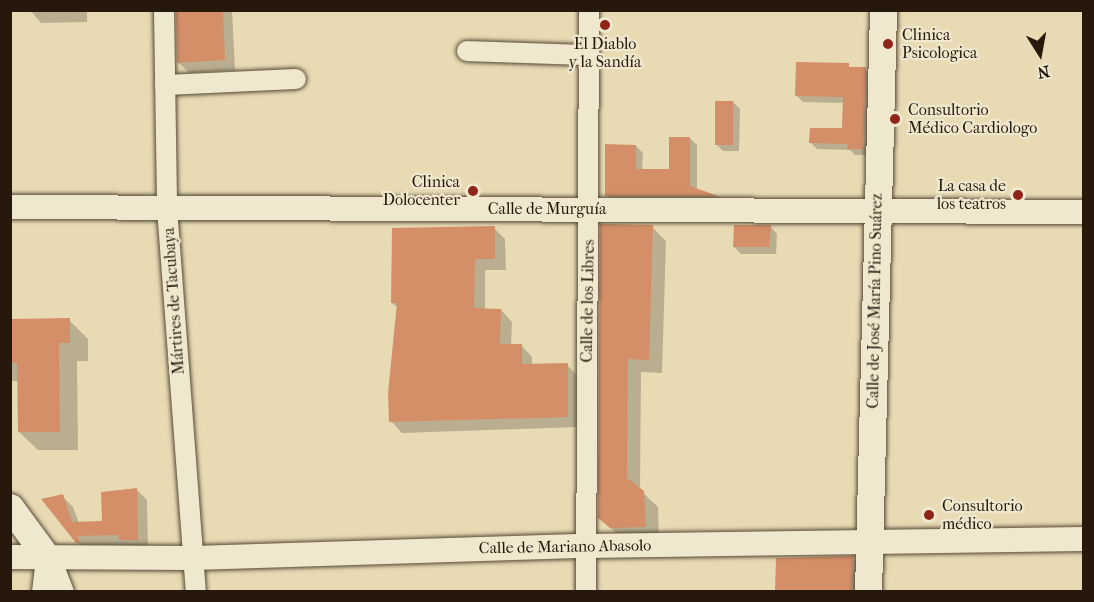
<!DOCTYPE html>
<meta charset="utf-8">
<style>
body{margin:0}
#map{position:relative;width:1094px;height:602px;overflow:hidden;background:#e8dbb4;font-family:"IM FELL French Canon",serif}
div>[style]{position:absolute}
.shadow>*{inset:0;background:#0003}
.building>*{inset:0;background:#d58f68}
.roads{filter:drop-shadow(0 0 2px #574936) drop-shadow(0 0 2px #574936)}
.minor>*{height:20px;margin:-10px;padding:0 10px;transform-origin:10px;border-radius:10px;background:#f0e8ce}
.tertiary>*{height:24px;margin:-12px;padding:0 12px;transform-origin:12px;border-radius:12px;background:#f0e8ce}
.secondary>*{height:27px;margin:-13.5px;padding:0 13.5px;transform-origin:13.5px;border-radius:13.5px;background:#f0e8ce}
.dots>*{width:16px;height:16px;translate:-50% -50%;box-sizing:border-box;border:3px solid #f0e8ce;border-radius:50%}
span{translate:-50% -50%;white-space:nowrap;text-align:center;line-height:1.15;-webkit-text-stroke:4.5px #f0e8ce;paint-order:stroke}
.poi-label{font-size:16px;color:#27180c}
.left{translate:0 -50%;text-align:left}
.right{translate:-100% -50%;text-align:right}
.street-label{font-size:16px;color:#27180c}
.frame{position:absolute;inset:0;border:12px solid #27180c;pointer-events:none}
.north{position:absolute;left:1010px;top:24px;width:60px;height:60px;-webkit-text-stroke:4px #f0e8ce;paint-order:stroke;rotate:169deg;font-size:16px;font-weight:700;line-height:24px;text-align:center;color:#27180c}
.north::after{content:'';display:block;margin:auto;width:21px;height:27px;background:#27180c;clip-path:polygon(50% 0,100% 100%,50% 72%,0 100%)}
</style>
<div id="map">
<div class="shadow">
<i style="clip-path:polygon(30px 10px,87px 10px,87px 22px,41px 23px)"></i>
<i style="clip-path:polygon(178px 10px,232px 10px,235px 70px,189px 73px,178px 62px)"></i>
<i style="clip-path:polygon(848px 65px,852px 69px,865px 69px,872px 76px,869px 155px,855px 155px,850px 150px,817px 149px,811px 143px,844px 130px,844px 103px,803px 102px,796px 95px)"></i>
<i style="clip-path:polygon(733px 102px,740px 109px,739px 151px,723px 151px,716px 144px)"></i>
<i style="clip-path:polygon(690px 138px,697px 145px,697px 190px,718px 196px,723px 201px,614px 202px,607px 195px,636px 146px,643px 153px,642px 171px,670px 170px)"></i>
<i style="clip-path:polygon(602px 226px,652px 227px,666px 241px,662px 373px,641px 372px,640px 490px,658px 507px,659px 540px,625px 542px,600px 517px)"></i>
<i style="clip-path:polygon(770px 226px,777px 234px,776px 254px,741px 254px,734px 247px)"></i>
<i style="clip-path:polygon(494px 228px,505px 239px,506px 270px,485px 270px,485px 310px,501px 310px,512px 322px,511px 346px,521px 345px,532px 357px,532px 365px,567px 365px,578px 376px,579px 427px,402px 433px,391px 421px,398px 308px,392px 303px)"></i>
<i style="clip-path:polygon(10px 320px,69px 320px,88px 339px,88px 361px,77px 361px,78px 450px,38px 450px,19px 432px,19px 381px,10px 381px)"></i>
<i style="clip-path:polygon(136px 489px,147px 500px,148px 550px,132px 550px,127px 545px,87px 546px,88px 553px,77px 542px,62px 496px,73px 507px,79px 523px,103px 523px)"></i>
<i style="clip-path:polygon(853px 558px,866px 571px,865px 592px,777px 592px,778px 559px)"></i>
</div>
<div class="building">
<i style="clip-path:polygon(176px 10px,223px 10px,225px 60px,177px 63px)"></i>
<i style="clip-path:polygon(796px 62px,849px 63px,849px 67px,866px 67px,863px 149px,847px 149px,847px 144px,809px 143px,810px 128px,842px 128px,843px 97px,795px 96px)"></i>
<i style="clip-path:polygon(715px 101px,733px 101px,733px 145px,715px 145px)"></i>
<i style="clip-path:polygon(669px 137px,690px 137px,690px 186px,718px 196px,605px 196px,605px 144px,636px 145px,636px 169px,669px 169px)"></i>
<i style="clip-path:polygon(600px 224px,653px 225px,649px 360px,628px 359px,627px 478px,644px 491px,646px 527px,610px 528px,598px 518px)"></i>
<i style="clip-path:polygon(734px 225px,771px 225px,769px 247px,733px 247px)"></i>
<i style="clip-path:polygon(495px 226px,495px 259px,475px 259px,474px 308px,501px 309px,500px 344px,522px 344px,522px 364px,568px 363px,568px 417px,389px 422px,388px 393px,397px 303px,391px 303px,392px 228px)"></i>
<i style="clip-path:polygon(70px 318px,70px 343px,59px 343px,60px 432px,18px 432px,17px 363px,10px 363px,10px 319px)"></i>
<i style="clip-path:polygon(137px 488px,138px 540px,120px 540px,117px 535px,78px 536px,80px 543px,76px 543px,41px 499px,63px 494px,72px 522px,102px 521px,101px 492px)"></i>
<i style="clip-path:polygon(853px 556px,852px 591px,775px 591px,776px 558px)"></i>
</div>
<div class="roads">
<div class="minor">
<i style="left:164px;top:10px;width:198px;rotate:89.1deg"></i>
<i style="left:167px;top:208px;width:385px;rotate:85.7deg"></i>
<i style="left:467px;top:51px;width:123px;rotate:1.9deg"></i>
<i style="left:165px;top:85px;width:131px;rotate:-2.6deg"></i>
<i style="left:42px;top:592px;width:34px;rotate:-83deg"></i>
<i style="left:586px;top:592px;width:582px;rotate:-89.7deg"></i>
</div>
<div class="tertiary">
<i style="left:10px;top:207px;width:1074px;rotate:0.27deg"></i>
<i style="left:10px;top:557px;width:184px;rotate:0.3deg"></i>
<i style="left:194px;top:558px;width:392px;rotate:-1.8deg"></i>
<i style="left:586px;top:546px;width:498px;rotate:-0.8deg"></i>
</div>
<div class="secondary">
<i style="left:10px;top:507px;width:61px;rotate:53.7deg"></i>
<i style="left:46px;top:556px;width:39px;rotate:69deg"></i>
<i style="left:868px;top:592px;width:582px;rotate:-88.52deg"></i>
</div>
</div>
<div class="dots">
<i style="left:605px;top:25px;background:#8f2418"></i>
<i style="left:888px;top:44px;background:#8f2418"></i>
<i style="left:895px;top:119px;background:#8f2418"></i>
<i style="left:473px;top:191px;background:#8f2418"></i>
<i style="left:1018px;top:195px;background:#8f2418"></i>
<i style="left:929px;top:515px;background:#8f2418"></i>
</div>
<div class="poi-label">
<span class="left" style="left:902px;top:44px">Clinica<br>Psicologica</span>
<span style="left:605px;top:53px">El Diablo<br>y la Sandía</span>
<span class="left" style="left:908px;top:119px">Consultorio<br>Médico Cardiologo</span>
<span class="right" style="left:460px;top:191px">Clinica<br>Dolocenter</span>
<span class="right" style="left:1006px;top:195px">La casa de<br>los teatros</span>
<span class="left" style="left:942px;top:515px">Consultorio<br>médico</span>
</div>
<div class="street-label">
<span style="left:547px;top:209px">Calle de Murguía</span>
<span style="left:174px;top:301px;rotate:-94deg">Mártires de Tacubaya</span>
<span style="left:588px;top:301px;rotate:-89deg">Calle de los Libres</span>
<span style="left:875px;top:301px;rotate:-89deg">Calle de José María Pino Suárez</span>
<span style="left:565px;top:547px;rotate:-1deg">Calle de Mariano Abasolo</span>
</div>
<div class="frame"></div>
<div class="north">N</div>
</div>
